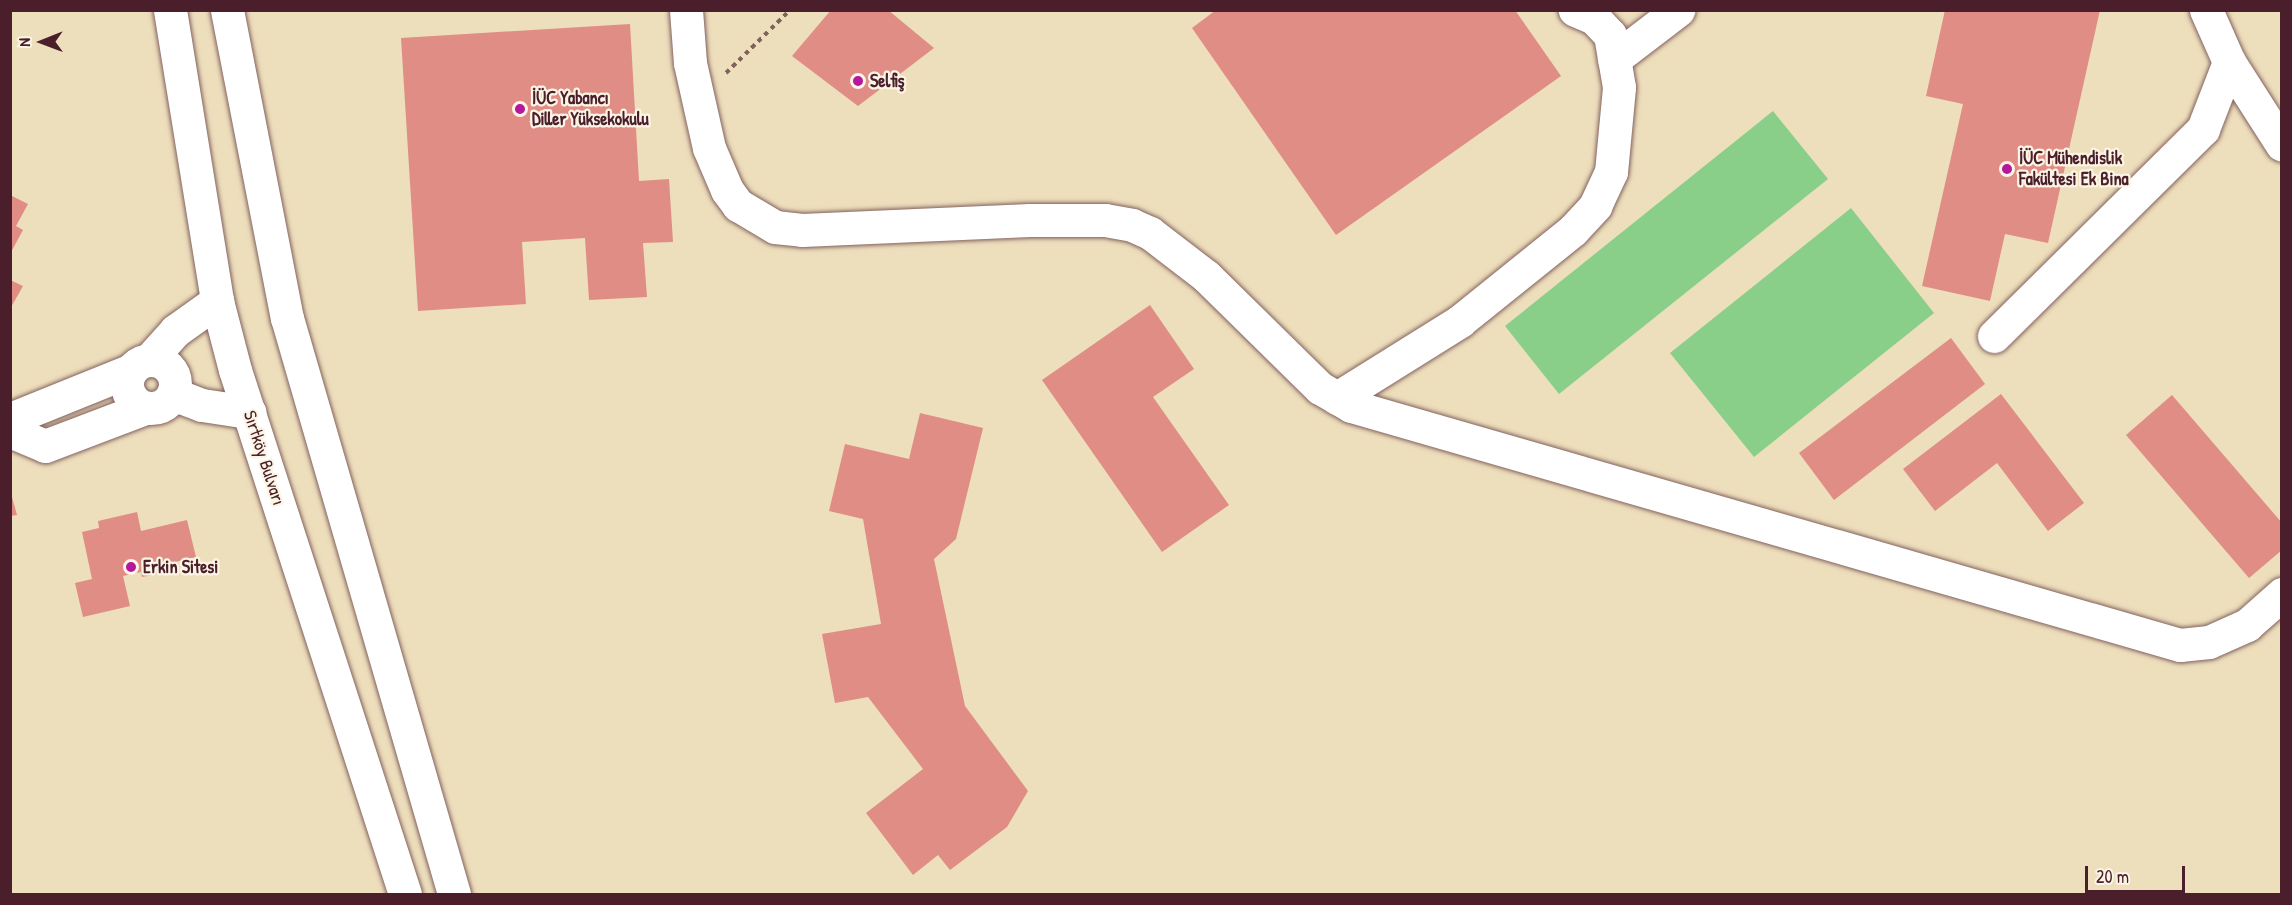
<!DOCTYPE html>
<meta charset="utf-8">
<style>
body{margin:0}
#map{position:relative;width:2292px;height:905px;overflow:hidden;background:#eddebc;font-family:"Patrick Hand",sans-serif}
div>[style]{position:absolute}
.green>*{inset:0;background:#89cf89}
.building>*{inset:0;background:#df8d85}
.path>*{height:4px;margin-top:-2px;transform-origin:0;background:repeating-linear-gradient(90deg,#83625e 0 4.5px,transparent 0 9px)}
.roads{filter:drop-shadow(0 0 2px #83625e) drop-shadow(0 0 2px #83625e)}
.minor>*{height:33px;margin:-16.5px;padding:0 16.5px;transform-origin:16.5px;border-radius:16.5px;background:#fff}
.minor>.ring{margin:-16.5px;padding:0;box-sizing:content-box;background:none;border:33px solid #fff;border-radius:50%}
.major>*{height:33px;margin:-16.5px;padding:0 16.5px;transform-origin:16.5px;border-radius:16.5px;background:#fff}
.dots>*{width:16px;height:16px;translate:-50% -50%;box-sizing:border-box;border:3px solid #fcf5e5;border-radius:50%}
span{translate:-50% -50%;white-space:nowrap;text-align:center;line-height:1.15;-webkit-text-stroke:4.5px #fcf5e5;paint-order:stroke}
.poi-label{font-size:18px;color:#4a1f2b;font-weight:700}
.left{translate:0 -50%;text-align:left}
.street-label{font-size:18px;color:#4a1f2b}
.frame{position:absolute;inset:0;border:12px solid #4a1f2b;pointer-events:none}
.north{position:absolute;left:12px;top:12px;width:60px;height:60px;-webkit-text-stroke:4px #fcf5e5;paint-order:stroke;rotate:269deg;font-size:16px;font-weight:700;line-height:24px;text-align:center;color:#4a1f2b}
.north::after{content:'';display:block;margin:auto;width:21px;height:27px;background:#4a1f2b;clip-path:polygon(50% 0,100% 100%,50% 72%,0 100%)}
.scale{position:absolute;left:2085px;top:866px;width:100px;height:27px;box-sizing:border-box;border:3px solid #4a1f2b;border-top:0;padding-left:8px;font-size:18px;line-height:21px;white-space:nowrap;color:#4a1f2b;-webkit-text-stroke:4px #fcf5e5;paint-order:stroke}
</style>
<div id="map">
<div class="green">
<i style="clip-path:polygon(1773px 111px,1828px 179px,1559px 394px,1505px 326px)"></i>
<i style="clip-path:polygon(1851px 208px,1934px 313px,1754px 457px,1670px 353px)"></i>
</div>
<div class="building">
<i style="clip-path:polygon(831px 10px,888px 10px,934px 48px,858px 106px,792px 56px)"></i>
<i style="clip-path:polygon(1216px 10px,1515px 10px,1561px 76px,1336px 235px,1192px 28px)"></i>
<i style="clip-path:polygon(1945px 10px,2100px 10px,2048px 243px,2005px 234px,1990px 301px,1922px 286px,1963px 104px,1926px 96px)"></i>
<i style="clip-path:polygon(630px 24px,639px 181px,669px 179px,673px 242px,643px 243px,647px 297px,589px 300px,585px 238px,522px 242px,526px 304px,418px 311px,401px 38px)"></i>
<i style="clip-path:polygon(10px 195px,28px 204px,16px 226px,23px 230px,10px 254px)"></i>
<i style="clip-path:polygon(10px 280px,23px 286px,10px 309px)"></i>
<i style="clip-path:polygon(1150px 305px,1194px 369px,1153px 397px,1229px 505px,1162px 552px,1042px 380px)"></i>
<i style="clip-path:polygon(1951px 338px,1985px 384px,1834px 500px,1799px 453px)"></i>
<i style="clip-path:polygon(2001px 394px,2084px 503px,2048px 531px,1997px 463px,1935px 511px,1903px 469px)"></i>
<i style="clip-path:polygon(2172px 395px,2282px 523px,2282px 550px,2249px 578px,2126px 435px)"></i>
<i style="clip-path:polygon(920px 413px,983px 428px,956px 539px,934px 559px,965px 706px,1028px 791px,1007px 827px,950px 870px,938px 855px,913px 875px,866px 813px,923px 769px,868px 697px,835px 703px,822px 634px,881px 624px,863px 519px,829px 511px,845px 444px,909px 459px)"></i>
<i style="clip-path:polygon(10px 490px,17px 515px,10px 516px)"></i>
<i style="clip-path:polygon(137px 512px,141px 531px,187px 520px,196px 557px,171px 563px,173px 571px,142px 577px,141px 572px,123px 576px,130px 606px,83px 617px,75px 583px,92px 579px,82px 532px,99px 528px,98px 521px)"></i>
</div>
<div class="path">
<i style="left:726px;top:73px;width:90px;rotate:-44.5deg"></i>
</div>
<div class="roads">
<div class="minor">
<i style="left:686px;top:10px;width:53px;rotate:85.7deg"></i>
<i style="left:690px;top:63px;width:87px;rotate:77.4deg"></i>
<i style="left:709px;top:148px;width:46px;rotate:66.8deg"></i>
<i style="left:727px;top:190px;width:19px;rotate:54deg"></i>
<i style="left:738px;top:205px;width:43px;rotate:30.7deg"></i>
<i style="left:775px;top:227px;width:27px;rotate:6deg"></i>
<i style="left:802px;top:230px;width:228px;rotate:-2.5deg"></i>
<i style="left:1030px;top:220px;width:75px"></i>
<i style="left:1105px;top:220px;width:27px;rotate:10deg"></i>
<i style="left:1132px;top:225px;width:20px;rotate:24deg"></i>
<i style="left:1150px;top:233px;width:71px;rotate:37.5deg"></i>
<i style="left:1206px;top:276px;width:160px;rotate:44.5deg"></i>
<i style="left:1320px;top:388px;width:36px;rotate:30deg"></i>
<i style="left:1351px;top:406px;width:863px;rotate:16.08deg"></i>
<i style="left:2180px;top:645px;width:29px;rotate:-6deg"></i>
<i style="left:2209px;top:642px;width:42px;rotate:-24.1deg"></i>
<i style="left:2247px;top:625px;width:47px;rotate:-41.5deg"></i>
<i style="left:2206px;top:10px;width:57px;rotate:66.1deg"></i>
<i style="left:2229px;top:62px;width:98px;rotate:57.4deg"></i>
<i style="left:1614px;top:59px;width:81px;rotate:-37.4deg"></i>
<i style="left:1994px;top:336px;width:294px;rotate:-44.7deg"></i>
<i style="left:2203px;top:129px;width:72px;rotate:-68.8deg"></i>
<i style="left:150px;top:359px;width:38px;rotate:-48deg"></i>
<i style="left:175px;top:331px;width:52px;rotate:-35.5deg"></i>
<i class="ring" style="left:127px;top:360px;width:15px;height:15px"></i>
<i style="left:173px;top:394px;width:31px;rotate:21deg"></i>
<i style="left:202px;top:405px;width:48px;rotate:8.5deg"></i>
<i style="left:1337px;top:398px;width:145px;rotate:-32deg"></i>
<i style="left:1460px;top:321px;width:145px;rotate:-38.8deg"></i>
<i style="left:1573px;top:230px;width:33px;rotate:-47deg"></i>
<i style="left:1595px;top:206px;width:38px;rotate:-65deg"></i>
<i style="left:1611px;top:172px;width:85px;rotate:-84.6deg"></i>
<i style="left:1619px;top:87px;width:53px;rotate:-99.8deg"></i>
<i style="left:1610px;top:35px;width:23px;rotate:-133deg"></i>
<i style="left:1594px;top:18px;width:21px;rotate:-157deg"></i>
<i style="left:10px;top:419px;width:131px;rotate:-22deg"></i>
<i style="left:10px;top:431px;width:38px;rotate:23deg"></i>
<i style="left:45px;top:446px;width:107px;rotate:-20.8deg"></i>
</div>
<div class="major">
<i style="left:170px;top:10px;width:295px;rotate:80.8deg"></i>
<i style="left:217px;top:301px;width:71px;rotate:75.4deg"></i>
<i style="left:235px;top:370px;width:551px;rotate:72.03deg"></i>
<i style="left:227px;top:10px;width:314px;rotate:79deg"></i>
<i style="left:287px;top:318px;width:600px;rotate:73.83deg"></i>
</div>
</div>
<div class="dots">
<i style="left:858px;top:81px;background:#b5179e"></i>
<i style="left:520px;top:109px;background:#b5179e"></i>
<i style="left:2007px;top:169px;background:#b5179e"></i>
<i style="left:131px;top:567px;background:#b5179e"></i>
</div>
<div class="poi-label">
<span class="left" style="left:870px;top:81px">Selfiş</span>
<span class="left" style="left:532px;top:109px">İÜC Yabancı<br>Diller Yüksekokulu</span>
<span class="left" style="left:2019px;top:169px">İÜC Mühendislik<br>Fakültesi Ek Bina</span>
<span class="left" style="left:143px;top:567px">Erkin Sitesi</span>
</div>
<div class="street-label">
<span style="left:264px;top:458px;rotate:72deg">Sırtköy Bulvarı</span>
</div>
<div class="frame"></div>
<div class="north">N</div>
<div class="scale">20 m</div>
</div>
